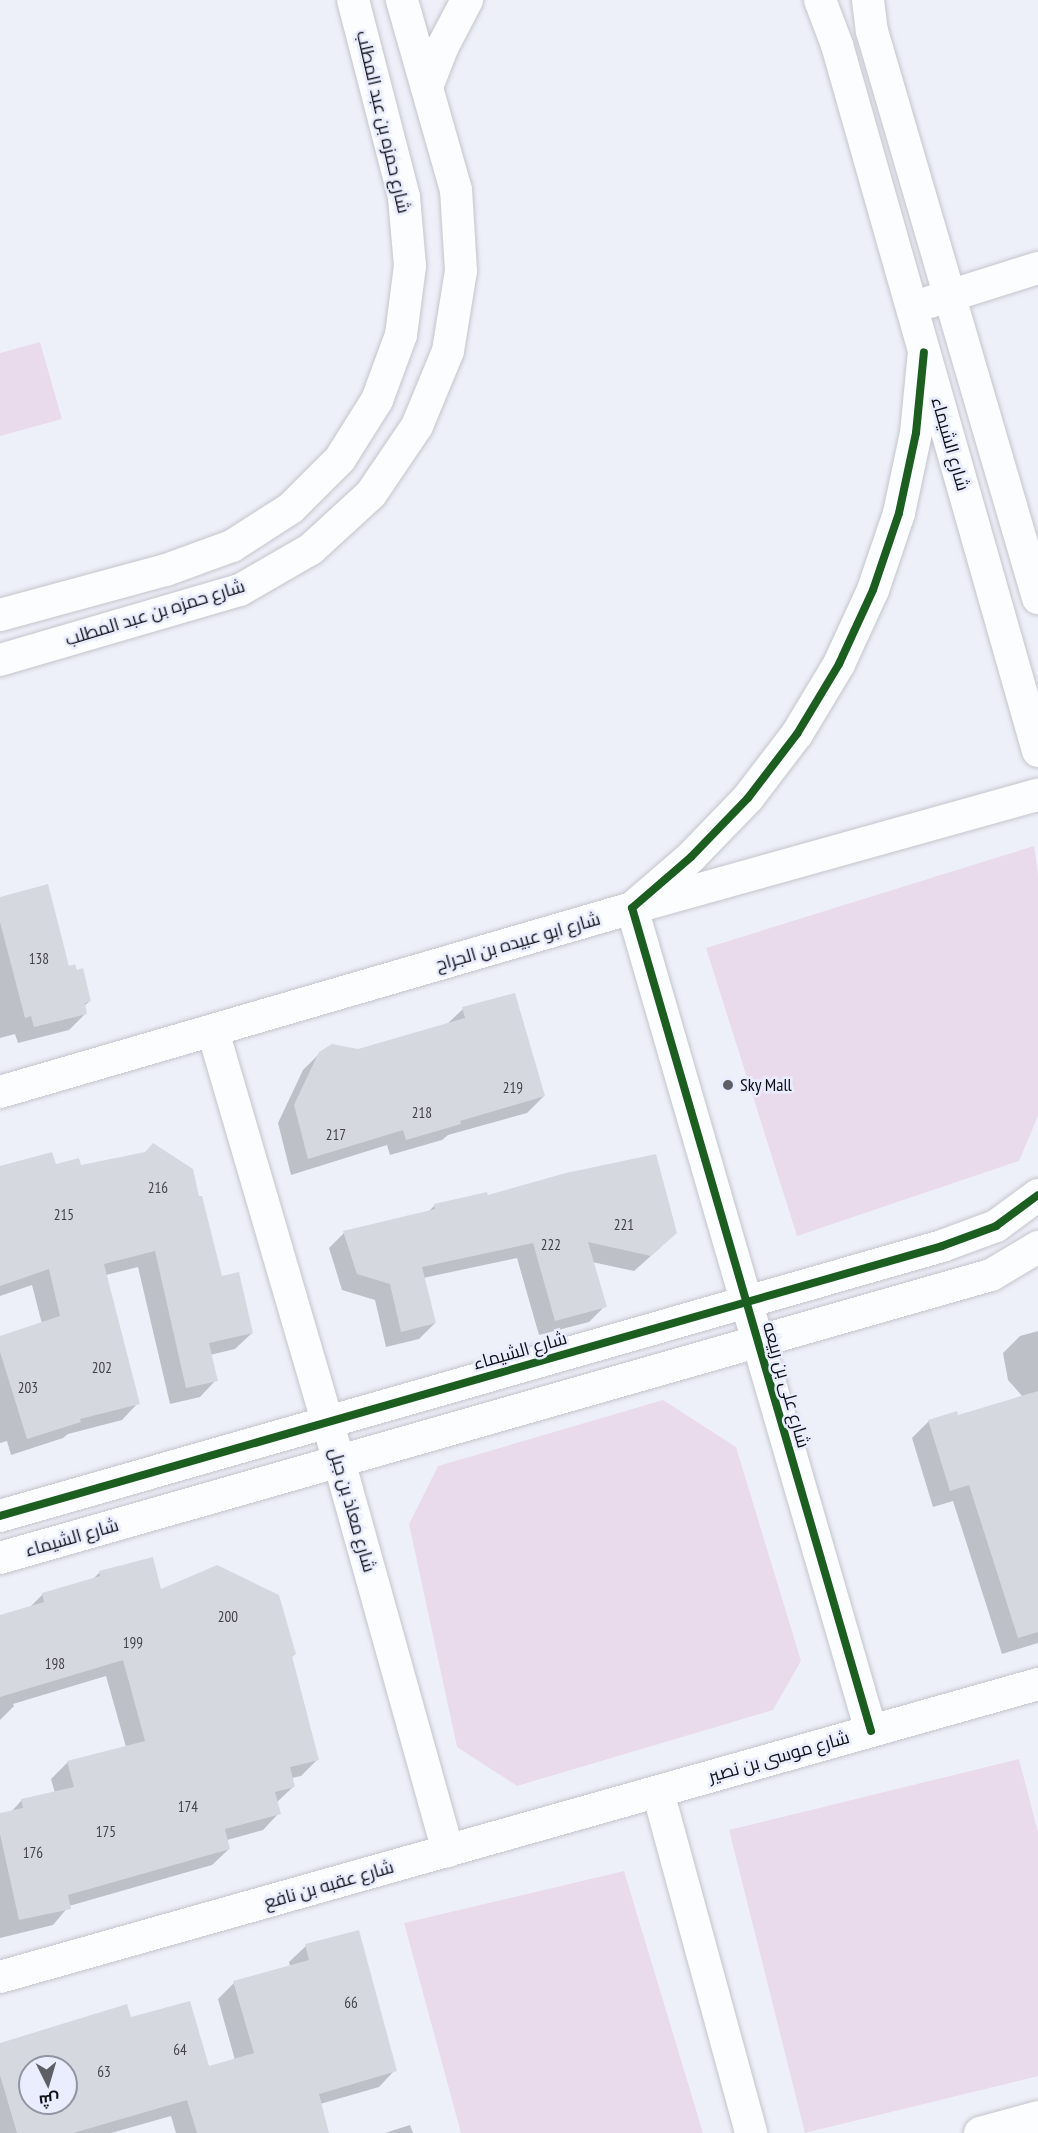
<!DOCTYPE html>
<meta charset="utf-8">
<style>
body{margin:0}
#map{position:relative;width:1038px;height:2133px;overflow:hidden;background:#eef0f9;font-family:"PT Sans Narrow",Cairo,sans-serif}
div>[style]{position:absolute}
.green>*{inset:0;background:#eadbec}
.shadow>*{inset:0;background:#0003}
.building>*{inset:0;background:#d5d9df}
.roads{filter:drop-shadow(0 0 2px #c3c5cc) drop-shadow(0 0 2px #c3c5cc)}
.minor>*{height:32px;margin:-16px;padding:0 16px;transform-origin:16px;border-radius:16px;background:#fcfdfe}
.cycleway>*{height:8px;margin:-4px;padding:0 4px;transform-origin:4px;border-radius:4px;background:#1b5e20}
.dots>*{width:16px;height:16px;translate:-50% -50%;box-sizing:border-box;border:3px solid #e9edfe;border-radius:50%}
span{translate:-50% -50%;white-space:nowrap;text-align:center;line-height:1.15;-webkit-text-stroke:5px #e9edfe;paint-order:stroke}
.number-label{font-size:15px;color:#424449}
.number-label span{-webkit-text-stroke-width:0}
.street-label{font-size:18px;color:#0f1116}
.poi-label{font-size:18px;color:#0f1116}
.left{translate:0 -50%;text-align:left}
.north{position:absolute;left:18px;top:2055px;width:60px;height:60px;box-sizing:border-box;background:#e9edfe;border:2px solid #9295a1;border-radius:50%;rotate:175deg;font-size:16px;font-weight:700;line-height:24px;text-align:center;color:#0f1116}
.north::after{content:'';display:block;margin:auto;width:21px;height:27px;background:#5d5f65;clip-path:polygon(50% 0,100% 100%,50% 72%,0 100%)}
</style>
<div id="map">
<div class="green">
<i style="clip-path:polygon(40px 342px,62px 419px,0 436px,0 353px)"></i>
<i style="clip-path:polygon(1034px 846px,1038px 874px,1038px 1116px,1019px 1161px,797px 1236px,706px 948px)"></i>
<i style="clip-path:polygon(663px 1400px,736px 1447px,801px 1661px,773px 1710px,517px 1786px,457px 1747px,409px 1524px,438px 1466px)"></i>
<i style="clip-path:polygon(1019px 1759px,1038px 1832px,1038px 2076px,805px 2133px,729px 1830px)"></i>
<i style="clip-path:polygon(624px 1871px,703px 2133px,461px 2133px,404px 1923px)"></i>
</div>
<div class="shadow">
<i style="clip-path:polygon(0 898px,68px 968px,90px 1001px,84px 1006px,86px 1013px,69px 1030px,18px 1043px,15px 1034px,0 1038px)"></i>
<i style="clip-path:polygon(463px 1009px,544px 1096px,527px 1113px,448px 1135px,442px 1140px,390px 1155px,387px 1145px,291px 1175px,278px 1123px,303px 1070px,320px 1053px,358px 1051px,446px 1025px)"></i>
<i style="clip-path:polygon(55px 1166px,80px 1167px,221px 1277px,252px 1333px,235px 1349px,210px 1355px,216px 1380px,200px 1397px,170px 1404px,138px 1267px,106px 1275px,138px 1403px,122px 1420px,68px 1434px,63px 1438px,11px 1455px,7px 1441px,0 1443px,0 1338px,42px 1324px,32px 1285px,0 1296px,0 1167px)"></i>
<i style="clip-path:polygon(486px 1197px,660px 1248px,634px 1271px,592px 1262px,605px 1306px,589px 1322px,539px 1335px,517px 1258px,423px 1278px,435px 1323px,419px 1339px,386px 1347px,375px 1300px,342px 1290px,329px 1248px,344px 1233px,428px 1212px,435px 1205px)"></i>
<i style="clip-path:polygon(1038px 1331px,1038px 1643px,1002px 1654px,953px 1501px,933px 1507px,912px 1438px,929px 1421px,957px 1416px,1023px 1397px,1008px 1380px,1003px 1353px,1020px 1336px)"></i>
<i style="clip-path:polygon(99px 1573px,160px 1591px,295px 1654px,291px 1658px,318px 1759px,301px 1776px,292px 1778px,294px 1786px,276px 1803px,279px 1813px,263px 1830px,227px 1840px,229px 1849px,212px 1865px,69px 1906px,53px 1925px,0 1938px,0 1815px,10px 1813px,22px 1800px,55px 1793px,51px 1779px,68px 1762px,126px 1747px,106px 1676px,13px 1704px,14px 1706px,0 1720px,0 1617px,29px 1608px,43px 1594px,92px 1580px)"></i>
<i style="clip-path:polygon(evenodd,306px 1946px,395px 2070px,379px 2087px,320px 2104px,327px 2133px,176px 2133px,171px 2116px,111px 2133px,0 2133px,0 2044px,130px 2019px,208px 2068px,235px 2060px,218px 1999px,234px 1983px,290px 1966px,289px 1962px,306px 1946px,30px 2067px,66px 2067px,66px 2103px,30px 2103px,30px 2067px)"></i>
<i style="clip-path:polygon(410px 2125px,413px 2133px,385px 2133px)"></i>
</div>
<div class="building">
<i style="clip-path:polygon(48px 884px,69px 966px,75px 964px,77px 970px,83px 968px,91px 1001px,85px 1003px,87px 1014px,34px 1027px,31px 1016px,25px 1018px,0 922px,0 897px)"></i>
<i style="clip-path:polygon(515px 993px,545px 1096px,460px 1121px,461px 1124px,406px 1140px,403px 1130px,308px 1159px,294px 1105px,319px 1052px,332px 1044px,358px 1049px,465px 1018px,462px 1007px)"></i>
<i style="clip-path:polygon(153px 1143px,193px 1169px,199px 1196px,202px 1196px,222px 1276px,239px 1272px,253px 1333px,209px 1343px,218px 1381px,186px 1388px,155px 1251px,104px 1264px,140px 1404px,80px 1419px,81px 1422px,27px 1439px,0 1352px,0 1336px,60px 1316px,49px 1269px,0 1286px,0 1166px,52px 1152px,56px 1164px,79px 1158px,81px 1165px,145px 1152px)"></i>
<i style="clip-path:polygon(656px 1154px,677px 1233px,651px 1256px,588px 1242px,607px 1307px,555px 1321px,533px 1243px,422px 1267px,436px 1323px,401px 1332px,390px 1284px,357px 1274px,343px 1231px,435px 1209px,434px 1204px,487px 1192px,488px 1195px,566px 1173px)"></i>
<i style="clip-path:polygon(1038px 1391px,1038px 1632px,1018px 1638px,969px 1485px,950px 1491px,928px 1420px,957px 1411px,958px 1415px)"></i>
<i style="clip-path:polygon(153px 1557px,161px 1589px,217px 1565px,279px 1595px,296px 1654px,292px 1656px,319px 1760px,290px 1767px,295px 1787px,275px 1792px,281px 1814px,225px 1829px,230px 1849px,68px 1895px,71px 1909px,19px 1920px,0 1834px,0 1813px,23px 1808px,21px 1799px,74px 1787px,67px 1761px,145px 1741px,123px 1660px,0 1697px,0 1615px,44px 1602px,42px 1593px,100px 1576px,99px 1571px)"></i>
<i style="clip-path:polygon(evenodd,359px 1930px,397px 2071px,319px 2094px,329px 2133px,197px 2133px,187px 2100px,73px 2133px,17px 2133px,0 2075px,0 2043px,127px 2004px,131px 2017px,190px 2001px,209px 2066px,254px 2053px,233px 1981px,309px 1960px,305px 1944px,359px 1930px,30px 2067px,66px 2067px,66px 2103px,30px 2103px,30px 2067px)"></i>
</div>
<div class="roads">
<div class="minor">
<i style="left:820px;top:0;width:48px;rotate:69.3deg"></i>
<i style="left:837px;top:45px;width:734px;rotate:74.11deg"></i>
<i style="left:868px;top:0;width:31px;rotate:83deg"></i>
<i style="left:872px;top:31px;width:591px;rotate:73.68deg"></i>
<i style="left:427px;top:87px;width:44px;rotate:-68.7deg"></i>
<i style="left:443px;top:46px;width:52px;rotate:-62.4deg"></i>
<i style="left:930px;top:302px;width:113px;rotate:-17.5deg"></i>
<i style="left:0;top:615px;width:172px;rotate:-15.2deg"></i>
<i style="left:166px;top:570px;width:70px;rotate:-20deg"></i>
<i style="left:232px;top:546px;width:70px;rotate:-32.8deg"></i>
<i style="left:291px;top:508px;width:69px;rotate:-45deg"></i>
<i style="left:340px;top:459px;width:70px;rotate:-57.9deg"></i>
<i style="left:377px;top:400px;width:69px;rotate:-69.7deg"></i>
<i style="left:401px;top:335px;width:70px;rotate:-82.6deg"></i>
<i style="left:410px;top:266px;width:69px;rotate:-95deg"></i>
<i style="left:404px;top:197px;width:203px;rotate:-104.5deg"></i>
<i style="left:0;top:660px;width:250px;rotate:-16.3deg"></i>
<i style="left:240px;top:590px;width:82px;rotate:-30deg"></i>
<i style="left:311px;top:549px;width:81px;rotate:-42.5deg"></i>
<i style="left:371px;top:494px;width:82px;rotate:-55.9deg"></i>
<i style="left:417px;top:426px;width:81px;rotate:-67.5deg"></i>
<i style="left:448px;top:351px;width:81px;rotate:-80.8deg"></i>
<i style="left:461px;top:271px;width:81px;rotate:-93.5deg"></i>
<i style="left:456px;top:190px;width:198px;rotate:-105.9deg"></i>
<i style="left:213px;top:1031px;width:448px;rotate:73.7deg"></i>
<i style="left:339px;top:1461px;width:405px;rotate:74.4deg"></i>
<i style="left:0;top:1092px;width:658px;rotate:-16.23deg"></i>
<i style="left:632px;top:908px;width:421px;rotate:-15.6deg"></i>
<i style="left:0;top:1516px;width:980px;rotate:-15.99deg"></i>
<i style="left:942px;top:1246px;width:58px;rotate:-20.3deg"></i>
<i style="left:996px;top:1226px;width:52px;rotate:-36.4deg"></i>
<i style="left:0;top:1558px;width:1031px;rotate:-15.94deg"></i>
<i style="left:991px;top:1275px;width:55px;rotate:-30.8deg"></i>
<i style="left:871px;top:1731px;width:857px;rotate:-106.19deg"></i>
<i style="left:632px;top:908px;width:78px;rotate:-40.8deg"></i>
<i style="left:691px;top:857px;width:82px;rotate:-46deg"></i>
<i style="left:748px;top:798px;width:81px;rotate:-52.6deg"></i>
<i style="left:797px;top:734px;width:82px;rotate:-59deg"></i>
<i style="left:839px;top:664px;width:81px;rotate:-65.3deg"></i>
<i style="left:873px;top:590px;width:81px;rotate:-71.3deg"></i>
<i style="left:899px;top:513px;width:82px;rotate:-78deg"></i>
<i style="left:916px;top:433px;width:81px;rotate:-84.4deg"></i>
<i style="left:658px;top:1792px;width:353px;rotate:74.7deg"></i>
<i style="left:0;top:1977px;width:1079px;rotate:-15.76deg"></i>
<i style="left:980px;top:2133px;width:60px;rotate:-15.4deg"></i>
</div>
</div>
<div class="cycleway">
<i style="left:0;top:1516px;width:980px;rotate:-15.99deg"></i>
<i style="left:942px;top:1246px;width:58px;rotate:-20.3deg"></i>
<i style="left:996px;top:1226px;width:52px;rotate:-36.4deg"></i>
<i style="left:871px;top:1731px;width:857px;rotate:-106.19deg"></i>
<i style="left:632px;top:908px;width:78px;rotate:-40.8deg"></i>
<i style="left:691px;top:857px;width:82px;rotate:-46deg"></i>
<i style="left:748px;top:798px;width:81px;rotate:-52.6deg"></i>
<i style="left:797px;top:734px;width:82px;rotate:-59deg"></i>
<i style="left:839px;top:664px;width:81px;rotate:-65.3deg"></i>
<i style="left:873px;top:590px;width:81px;rotate:-71.3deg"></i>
<i style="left:899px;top:513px;width:82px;rotate:-78deg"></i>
<i style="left:916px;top:433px;width:81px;rotate:-84.4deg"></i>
</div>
<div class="dots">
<i style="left:728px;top:1085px;background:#5d5f65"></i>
</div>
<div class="number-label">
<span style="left:39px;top:959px">138</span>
<span style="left:513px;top:1088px">219</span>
<span style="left:422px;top:1113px">218</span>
<span style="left:336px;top:1135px">217</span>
<span style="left:158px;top:1188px">216</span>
<span style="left:64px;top:1215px">215</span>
<span style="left:624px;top:1225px">221</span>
<span style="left:551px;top:1245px">222</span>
<span style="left:102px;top:1368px">202</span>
<span style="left:28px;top:1388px">203</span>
<span style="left:228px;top:1617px">200</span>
<span style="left:133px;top:1643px">199</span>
<span style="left:55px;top:1664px">198</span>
<span style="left:188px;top:1807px">174</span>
<span style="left:106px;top:1832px">175</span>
<span style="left:33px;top:1853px">176</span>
<span style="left:351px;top:2003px">66</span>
<span style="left:180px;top:2050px">64</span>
<span style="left:104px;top:2072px">63</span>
</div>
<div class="street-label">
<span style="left:383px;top:122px;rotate:77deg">شارع حمزه بن عبد المطلب</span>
<span style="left:950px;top:444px;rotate:74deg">شارع الشيماء</span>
<span style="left:155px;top:613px;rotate:-17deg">شارع حمزه بن عبد المطلب</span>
<span style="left:518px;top:942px;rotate:-16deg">شارع ابو عبيده بن الجراح</span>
<span style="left:520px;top:1351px;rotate:-16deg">شارع الشيماء</span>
<span style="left:786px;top:1385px;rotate:74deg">شارع على بن ربيعه</span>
<span style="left:352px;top:1510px;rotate:74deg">شارع معاذ بن جبل</span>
<span style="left:72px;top:1538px;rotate:-16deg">شارع الشيماء</span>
<span style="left:779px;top:1757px;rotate:-16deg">شارع موسى بن نصير</span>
<span style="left:329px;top:1885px;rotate:-16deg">شارع عقبه بن نافع</span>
</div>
<div class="poi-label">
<span class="left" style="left:740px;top:1085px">Sky Mall</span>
</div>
<div class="north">ش</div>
</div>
